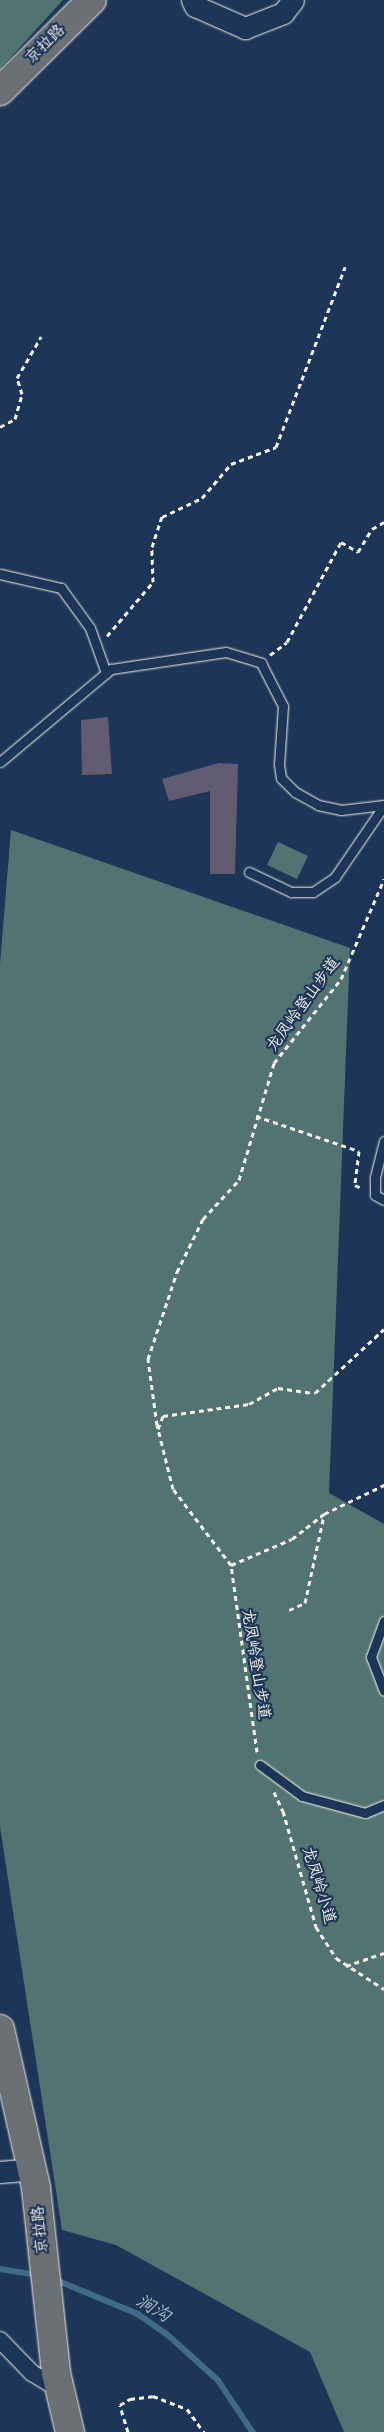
<!DOCTYPE html>
<meta charset="utf-8">
<style>
body{margin:0}
#map{position:relative;width:384px;height:2432px;overflow:hidden;background:#1d3557;font-family:"Architects Daughter","LXGW WenKai TC",sans-serif}
div>[style]{position:absolute}
.green>*{inset:0;background:#537372}
.stream>*{height:5.5px;margin:-2.75px;padding:0 2.75px;transform-origin:2.75px;border-radius:2.75px;background:#406b86}
.building>*{inset:0;background:#615c72}
.path>*{height:3px;margin-top:-1.5px;transform-origin:0;background:repeating-linear-gradient(90deg,#f4f1e8 0 5px,transparent 0 9px)}
.roads{filter:drop-shadow(0 0 1px #f4f1e8) drop-shadow(0 0 1px #f4f1e8)}
.service>*{height:9px;margin:-4.5px;padding:0 4.5px;transform-origin:4.5px;border-radius:4.5px;background:#1d3557}
.minor>*{height:16px;margin:-8px;padding:0 8px;transform-origin:8px;border-radius:8px;background:#1d3557}
.tertiary>*{height:21px;margin:-10.5px;padding:0 10.5px;transform-origin:10.5px;border-radius:10.5px;background:#1d3557}
.trunk>*{height:28px;margin:-14px;padding:0 14px;transform-origin:14px;border-radius:14px;background:#6a7074}
span{translate:-50% -50%;white-space:nowrap;text-align:center;line-height:1.15;-webkit-text-stroke:4.5px #1d3557;paint-order:stroke}
.street-label{font-size:16px;color:#f4f1e8}
.water-label{font-size:18px;color:#b5c2c6;font-style:italic}
</style>
<div id="map">
<div class="green">
<i style="clip-path:polygon(0 0,63px 0,0 69px)"></i>
<i style="clip-path:polygon(11px 830px,350px 948px,329px 1493px,384px 1524px,384px 2432px,344px 2432px,310px 2352px,116px 2245px,62px 2230px,0 1827px,0 964px)"></i>
<i style="clip-path:polygon(278px 842px,308px 856px,297px 879px,267px 865px)"></i>
</div>
<div class="stream">
<i style="left:0;top:2269px;width:37px;rotate:9deg"></i>
<i style="left:54px;top:2279px;width:91px;rotate:22.6deg"></i>
<i style="left:138px;top:2314px;width:35px;rotate:35deg"></i>
<i style="left:167px;top:2334px;width:69px;rotate:42deg"></i>
<i style="left:218px;top:2380px;width:63px;rotate:56.1deg"></i>
</div>
<div class="building">
<i style="clip-path:polygon(108px 717px,112px 774px,82px 775px,81px 720px)"></i>
<i style="clip-path:polygon(219px 763px,238px 764px,235px 874px,210px 874px,210px 791px,169px 801px,162px 779px)"></i>
</div>
<div class="path">
<i style="left:0;top:427px;width:17px;rotate:-28deg"></i>
<i style="left:15px;top:419px;width:26px;rotate:-74deg"></i>
<i style="left:22px;top:394px;width:17px;rotate:-107deg"></i>
<i style="left:17px;top:378px;width:48px;rotate:-59.7deg"></i>
<i style="left:107px;top:636px;width:71px;rotate:-49.6deg"></i>
<i style="left:153px;top:582px;width:35px;rotate:-92deg"></i>
<i style="left:152px;top:547px;width:32px;rotate:-72deg"></i>
<i style="left:162px;top:517px;width:44px;rotate:-25.4deg"></i>
<i style="left:202px;top:498px;width:45px;rotate:-49.5deg"></i>
<i style="left:231px;top:464px;width:48px;rotate:-20.7deg"></i>
<i style="left:276px;top:447px;width:193px;rotate:-69deg"></i>
<i style="left:270px;top:655px;width:21px;rotate:-37deg"></i>
<i style="left:287px;top:642px;width:114px;rotate:-61.6deg"></i>
<i style="left:341px;top:542px;width:20px;rotate:30deg"></i>
<i style="left:358px;top:552px;width:27px;rotate:-59deg"></i>
<i style="left:372px;top:529px;width:14px;rotate:-30deg"></i>
<i style="left:256px;top:1116px;width:109px;rotate:18.8deg"></i>
<i style="left:359px;top:1151px;width:34px;rotate:97deg"></i>
<i style="left:355px;top:1185px;width:9px;rotate:27deg"></i>
<i style="left:158px;top:1429px;width:14px;rotate:-69deg"></i>
<i style="left:163px;top:1416px;width:87px;rotate:-7.9deg"></i>
<i style="left:249px;top:1404px;width:33px;rotate:-29deg"></i>
<i style="left:278px;top:1388px;width:37px;rotate:8deg"></i>
<i style="left:315px;top:1393px;width:94px;rotate:-42.8deg"></i>
<i style="left:231px;top:1565px;width:66px;rotate:-23.1deg"></i>
<i style="left:292px;top:1539px;width:41px;rotate:-38deg"></i>
<i style="left:324px;top:1514px;width:67px;rotate:-25.8deg"></i>
<i style="left:289px;top:1610px;width:17px;rotate:-24deg"></i>
<i style="left:305px;top:1603px;width:90px;rotate:-77.8deg"></i>
<i style="left:257px;top:1752px;width:189px;rotate:-97.9deg"></i>
<i style="left:231px;top:1565px;width:96px;rotate:-127.3deg"></i>
<i style="left:173px;top:1489px;width:66px;rotate:-104deg"></i>
<i style="left:157px;top:1425px;width:67px;rotate:-97.8deg"></i>
<i style="left:148px;top:1359px;width:92px;rotate:-71.6deg"></i>
<i style="left:177px;top:1272px;width:59px;rotate:-63.9deg"></i>
<i style="left:203px;top:1219px;width:53px;rotate:-47.3deg"></i>
<i style="left:239px;top:1180px;width:122px;rotate:-73.3deg"></i>
<i style="left:274px;top:1063px;width:107px;rotate:-51.4deg"></i>
<i style="left:341px;top:979px;width:109px;rotate:-66.7deg"></i>
<i style="left:274px;top:1792px;width:21px;rotate:65deg"></i>
<i style="left:283px;top:1811px;width:121px;rotate:74.1deg"></i>
<i style="left:316px;top:1927px;width:37px;rotate:57deg"></i>
<i style="left:336px;top:1958px;width:57px;rotate:32.9deg"></i>
<i style="left:346px;top:1966px;width:40px;rotate:-18.9deg"></i>
<i style="left:128px;top:2432px;width:28px;rotate:-107deg"></i>
<i style="left:120px;top:2405px;width:12px;rotate:-31deg"></i>
<i style="left:130px;top:2399px;width:23px;rotate:-7deg"></i>
<i style="left:153px;top:2396px;width:36px;rotate:21deg"></i>
<i style="left:187px;top:2409px;width:29px;rotate:54deg"></i>
</div>
<div class="roads">
<div class="service">
<i style="left:0;top:574px;width:63px;rotate:12.9deg"></i>
<i style="left:61px;top:588px;width:49px;rotate:54.1deg"></i>
<i style="left:90px;top:628px;width:48px;rotate:70.4deg"></i>
<i style="left:0;top:762px;width:145px;rotate:-40deg"></i>
<i style="left:111px;top:669px;width:116px;rotate:-8.4deg"></i>
<i style="left:226px;top:652px;width:37px;rotate:17deg"></i>
<i style="left:261px;top:663px;width:48px;rotate:62.9deg"></i>
<i style="left:283px;top:706px;width:58px;rotate:93.9deg"></i>
<i style="left:279px;top:764px;width:14px;rotate:82deg"></i>
<i style="left:281px;top:778px;width:20px;rotate:45deg"></i>
<i style="left:295px;top:792px;width:26px;rotate:29deg"></i>
<i style="left:318px;top:805px;width:24px;rotate:12deg"></i>
<i style="left:341px;top:810px;width:43px;rotate:-6.6deg"></i>
<i style="left:249px;top:872px;width:47px;rotate:25.5deg"></i>
<i style="left:291px;top:892px;width:22px"></i>
<i style="left:313px;top:892px;width:27px;rotate:-34deg"></i>
<i style="left:335px;top:877px;width:85px;rotate:-55.6deg"></i>
<i style="left:384px;top:1141px;width:38px;rotate:104deg"></i>
<i style="left:375px;top:1178px;width:17px;rotate:90deg"></i>
<i style="left:375px;top:1195px;width:10px;rotate:29deg"></i>
<i style="left:384px;top:1621px;width:38px;rotate:110deg"></i>
<i style="left:371px;top:1657px;width:36px;rotate:69deg"></i>
<i style="left:260px;top:1765px;width:52px;rotate:36.4deg"></i>
<i style="left:302px;top:1796px;width:65px;rotate:15.1deg"></i>
<i style="left:365px;top:1813px;width:21px;rotate:-23deg"></i>
</div>
<div class="minor">
<i style="left:0;top:2340px;width:46px;rotate:45.9deg"></i>
<i style="left:32px;top:2373px;width:31px;rotate:31deg"></i>
</div>
<div class="tertiary">
<i style="left:192px;top:0;width:7px;rotate:63deg"></i>
<i style="left:195px;top:6px;width:55px;rotate:23.7deg"></i>
<i style="left:245px;top:28px;width:41px;rotate:-21.5deg"></i>
<i style="left:283px;top:13px;width:16px;rotate:-52deg"></i>
<i style="left:0;top:2172px;width:32px;rotate:-5deg"></i>
</div>
<div class="trunk">
<i style="left:0;top:91px;width:129px;rotate:-44.7deg"></i>
<i style="left:0;top:2029px;width:163px;rotate:77.2deg"></i>
<i style="left:36px;top:2188px;width:186px;rotate:83.8deg"></i>
<i style="left:56px;top:2373px;width:61px;rotate:76.7deg"></i>
</div>
</div>
<div class="street-label">
<span style="left:45px;top:44px;rotate:-45deg">京拉路</span>
<span style="left:303px;top:1004px;rotate:-54deg">龙凤岭登山步道</span>
<span style="left:256px;top:1664px;rotate:81deg">龙凤岭登山步道</span>
<span style="left:319px;top:1885px;rotate:73deg">龙凤岭小道</span>
<span style="left:40px;top:2230px;rotate:-96deg">京拉路</span>
</div>
<div class="water-label">
<span style="left:153px;top:2309px;rotate:31deg">涧沟</span>
</div>
</div>
